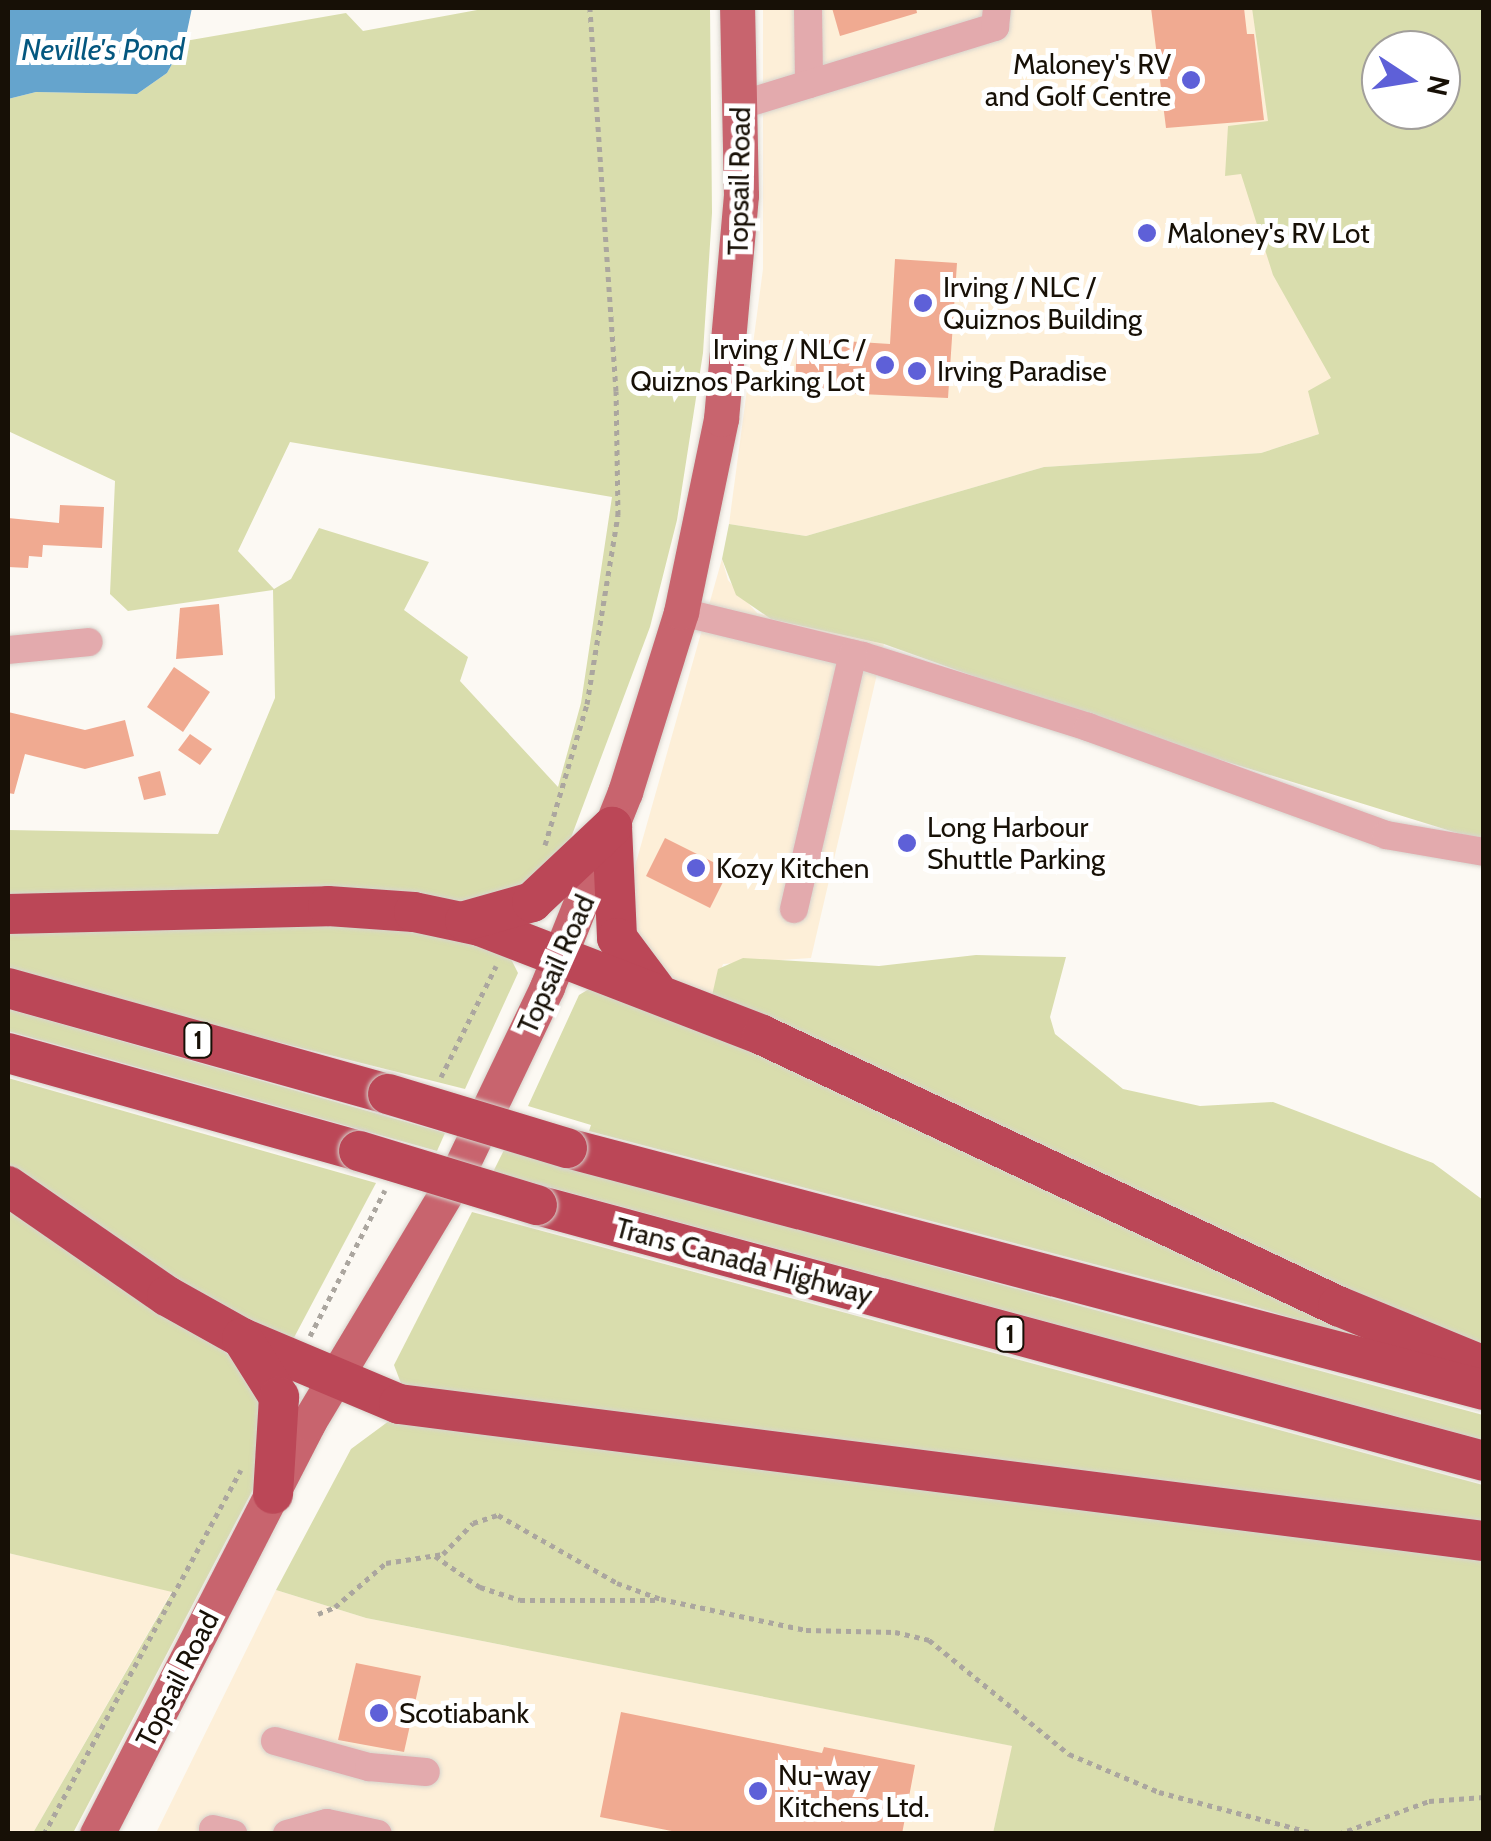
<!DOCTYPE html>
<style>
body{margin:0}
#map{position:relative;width:1491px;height:1841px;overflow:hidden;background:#fcf9f3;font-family:Cabin,sans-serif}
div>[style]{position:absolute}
.built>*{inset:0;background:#fdefd8}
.green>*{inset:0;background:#d9ddad}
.water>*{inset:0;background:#65a4cd}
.building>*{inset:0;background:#f0aa91}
.path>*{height:5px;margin-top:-2.5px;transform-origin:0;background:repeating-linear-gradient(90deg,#aba69f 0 5px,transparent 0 10px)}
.roads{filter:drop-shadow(0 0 2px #d7d4cd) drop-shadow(0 0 2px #d7d4cd)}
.minor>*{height:28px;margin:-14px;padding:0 14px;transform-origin:14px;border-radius:14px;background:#e3aaad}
.major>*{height:35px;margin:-17.5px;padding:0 17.5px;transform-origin:17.5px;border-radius:17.5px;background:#c8646e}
.highway>*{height:40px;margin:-20px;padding:0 20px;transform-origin:20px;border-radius:20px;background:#bb4757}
.bridges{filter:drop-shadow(0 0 2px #d7d4cd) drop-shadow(0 0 2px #d7d4cd)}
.highway-bridge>*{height:40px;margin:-20px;padding:0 20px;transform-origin:20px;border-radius:20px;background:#bb4757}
.dots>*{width:28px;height:28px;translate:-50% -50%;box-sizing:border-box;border:5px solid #fff;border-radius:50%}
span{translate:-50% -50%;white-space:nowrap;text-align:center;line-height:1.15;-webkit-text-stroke:10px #fff;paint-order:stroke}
.shield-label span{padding:2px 8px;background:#fff;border:2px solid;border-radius:8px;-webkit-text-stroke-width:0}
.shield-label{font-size:25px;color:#171006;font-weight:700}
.poi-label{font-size:28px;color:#171006}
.right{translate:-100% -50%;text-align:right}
.left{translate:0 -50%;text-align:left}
.street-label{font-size:28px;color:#171006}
.water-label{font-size:30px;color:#04577f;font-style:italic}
.frame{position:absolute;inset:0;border:10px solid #171006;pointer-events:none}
.north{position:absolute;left:1361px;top:30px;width:100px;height:100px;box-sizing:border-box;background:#fff;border:2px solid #a29f9b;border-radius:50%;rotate:102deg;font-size:28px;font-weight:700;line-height:40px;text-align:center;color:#171006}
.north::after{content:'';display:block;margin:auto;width:35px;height:45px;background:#5e60d8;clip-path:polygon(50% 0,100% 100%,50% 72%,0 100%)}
</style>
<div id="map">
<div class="built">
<i style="clip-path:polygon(evenodd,763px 8px,1483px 8px,1483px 380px,1261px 453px,1044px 467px,806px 536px,729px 524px,763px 269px,763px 8px,1381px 50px,1441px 50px,1441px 110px,1381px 110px,1381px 50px)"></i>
<i style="clip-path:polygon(722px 559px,728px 580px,757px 613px,884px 644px,811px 958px,723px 964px,711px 1000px,658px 979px,622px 912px)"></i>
<i style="clip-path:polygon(8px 1553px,172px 1591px,33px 1833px,8px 1834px)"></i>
<i style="clip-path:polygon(276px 1590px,366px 1618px,1013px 1746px,993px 1833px,156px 1833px)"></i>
</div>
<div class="green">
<i style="clip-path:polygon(evenodd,488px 8px,710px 8px,712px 213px,703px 353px,677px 520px,650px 627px,563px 859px,499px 902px,8px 901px,8px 830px,218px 834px,275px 698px,273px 590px,128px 611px,110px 594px,115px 481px,8px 431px,8px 99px,36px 92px,137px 94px,167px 73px,185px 41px,346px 13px,363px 31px,488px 8px,290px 442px,612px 497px,581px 703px,558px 787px,460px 681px,468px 657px,404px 610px,429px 562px,319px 528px,291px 579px,274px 589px,238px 551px,290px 442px)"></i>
<i style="clip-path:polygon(evenodd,1252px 8px,1483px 8px,1483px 841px,1121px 729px,884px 644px,771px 619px,736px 595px,722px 559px,729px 524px,806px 536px,1044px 467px,1261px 453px,1319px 434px,1308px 391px,1331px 378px,1273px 275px,1241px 174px,1225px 176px,1228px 126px,1268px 121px,1252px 8px,1381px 50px,1441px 50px,1441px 110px,1381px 110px,1381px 50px)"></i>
<i style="clip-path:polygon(345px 916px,503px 950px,512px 961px,518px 973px,465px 1089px,8px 974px,8px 922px)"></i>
<i style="clip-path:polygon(976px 955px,1066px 957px,1050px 1017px,1055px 1034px,1123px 1089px,1200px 1106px,1273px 1102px,1433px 1163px,1483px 1200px,1483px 1353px,711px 1000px,718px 969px,743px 958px,879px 966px)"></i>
<i style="clip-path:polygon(599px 983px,1465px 1369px,1238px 1302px,589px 1131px,591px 1125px,528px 1106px,579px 995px)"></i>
<i style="clip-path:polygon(8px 1009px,40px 1018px,445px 1133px,437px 1151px,8px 1031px)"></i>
<i style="clip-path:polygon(8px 1078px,376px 1183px,289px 1347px,273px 1343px,8px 1173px)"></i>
<i style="clip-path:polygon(504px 1150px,1483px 1415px,1483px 1440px,493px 1172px)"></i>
<i style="clip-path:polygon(8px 1199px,255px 1373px,271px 1455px,73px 1833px,33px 1833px,172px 1592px,8px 1553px)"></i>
<i style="clip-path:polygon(472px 1212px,1483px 1485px,1483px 1533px,402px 1386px,394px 1365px)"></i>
<i style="clip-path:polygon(393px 1418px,1483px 1549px,1483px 1833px,993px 1833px,1012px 1746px,366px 1618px,276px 1590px,351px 1449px)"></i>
</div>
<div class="water">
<i style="clip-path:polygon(8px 8px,192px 8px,185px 41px,167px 73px,137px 94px,36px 92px,8px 99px)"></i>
</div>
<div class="building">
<i style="clip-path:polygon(832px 8px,916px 8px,917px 13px,840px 36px)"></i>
<i style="clip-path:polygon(1151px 8px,1244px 8px,1247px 34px,1254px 34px,1264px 120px,1166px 128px)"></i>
<i style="clip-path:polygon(895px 259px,957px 263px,948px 398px,795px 391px,797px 338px,890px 344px)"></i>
<i style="clip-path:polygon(60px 505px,104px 507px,102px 548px,43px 545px,42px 557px,29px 556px,28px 568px,8px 567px,8px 518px,59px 523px)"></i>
<i style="clip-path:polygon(219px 604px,223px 655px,176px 659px,180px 608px)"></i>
<i style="clip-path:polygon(174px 667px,210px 692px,183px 732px,147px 707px)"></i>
<i style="clip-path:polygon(8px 712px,85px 730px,125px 720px,134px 756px,85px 769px,25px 754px,14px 794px,8px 793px)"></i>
<i style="clip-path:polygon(190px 734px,212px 749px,200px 765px,178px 750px)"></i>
<i style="clip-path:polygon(160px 771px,166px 795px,144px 800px,138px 777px)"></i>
<i style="clip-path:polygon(665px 838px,729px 870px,710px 908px,646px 876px)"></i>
<i style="clip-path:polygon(356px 1663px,421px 1676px,404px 1752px,338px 1740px)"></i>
<i style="clip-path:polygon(621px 1712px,822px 1753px,824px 1747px,915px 1765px,902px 1834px,687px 1834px,600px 1817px)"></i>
</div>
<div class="path">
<i style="left:545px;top:845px;width:147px;rotate:-73.4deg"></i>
<i style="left:587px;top:704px;width:192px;rotate:-80.7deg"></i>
<i style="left:618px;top:515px;width:124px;rotate:-90.9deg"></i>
<i style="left:616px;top:391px;width:384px;rotate:-93.9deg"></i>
<i style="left:441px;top:1077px;width:124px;rotate:-63.6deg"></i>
<i style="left:310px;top:1336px;width:164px;rotate:-62.8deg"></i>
<i style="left:435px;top:1556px;width:55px;rotate:34.6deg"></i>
<i style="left:480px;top:1587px;width:42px;rotate:18deg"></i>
<i style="left:520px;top:1600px;width:140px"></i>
<i style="left:318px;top:1614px;width:18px;rotate:-22deg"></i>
<i style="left:335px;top:1607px;width:67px;rotate:-40.8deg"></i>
<i style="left:386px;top:1563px;width:58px;rotate:-9deg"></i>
<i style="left:443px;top:1554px;width:43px;rotate:-45.9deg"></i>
<i style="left:473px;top:1523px;width:26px;rotate:-18deg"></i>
<i style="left:498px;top:1515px;width:137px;rotate:29.7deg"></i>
<i style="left:617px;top:1583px;width:47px;rotate:20deg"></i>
<i style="left:661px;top:1599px;width:148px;rotate:12.1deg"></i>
<i style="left:806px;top:1630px;width:89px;rotate:1.3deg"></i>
<i style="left:895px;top:1632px;width:35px;rotate:13deg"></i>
<i style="left:929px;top:1640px;width:181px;rotate:39.2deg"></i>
<i style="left:1069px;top:1754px;width:98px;rotate:22.9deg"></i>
<i style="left:1159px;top:1792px;width:163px;rotate:14.9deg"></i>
<i style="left:44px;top:1834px;width:414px;rotate:-61.6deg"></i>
<i style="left:1338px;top:1834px;width:97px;rotate:-19.9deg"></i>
<i style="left:1429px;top:1801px;width:55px;rotate:-4.2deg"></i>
</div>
<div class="roads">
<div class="minor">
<i style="left:808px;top:8px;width:76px;rotate:89.2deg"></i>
<i style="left:741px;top:105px;width:266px;rotate:-17.1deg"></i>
<i style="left:995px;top:27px;width:19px;rotate:-84deg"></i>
<i style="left:681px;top:612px;width:187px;rotate:13.6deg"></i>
<i style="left:863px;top:656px;width:236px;rotate:17.5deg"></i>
<i style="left:1088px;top:727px;width:317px;rotate:19.9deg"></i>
<i style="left:1386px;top:835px;width:99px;rotate:9.8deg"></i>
<i style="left:8px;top:650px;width:81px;rotate:-5.6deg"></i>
<i style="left:794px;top:909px;width:262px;rotate:-77deg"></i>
<i style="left:275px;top:1741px;width:98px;rotate:15.5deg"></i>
<i style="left:369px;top:1767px;width:57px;rotate:5deg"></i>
<i style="left:213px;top:1829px;width:21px;rotate:14deg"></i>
<i style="left:287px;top:1834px;width:41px;rotate:-15.4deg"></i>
<i style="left:327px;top:1823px;width:52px;rotate:12.2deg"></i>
</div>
<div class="major">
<i style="left:97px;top:1834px;width:462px;rotate:-62.8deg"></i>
<i style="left:308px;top:1423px;width:292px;rotate:-59deg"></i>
<i style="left:458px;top:1173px;width:206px;rotate:-64.4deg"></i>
<i style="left:547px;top:987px;width:210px;rotate:-68.2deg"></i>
<i style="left:625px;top:792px;width:189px;rotate:-72.7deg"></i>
<i style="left:681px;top:612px;width:197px;rotate:-78.3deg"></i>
<i style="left:721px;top:419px;width:225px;rotate:-84.9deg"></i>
<i style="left:741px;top:195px;width:187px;rotate:-91.2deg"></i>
</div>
<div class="highway">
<i style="left:612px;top:827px;width:111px;rotate:87.4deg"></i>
<i style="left:617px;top:938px;width:64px;rotate:53.3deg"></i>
<i style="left:8px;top:914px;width:320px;rotate:-1.4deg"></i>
<i style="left:328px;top:906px;width:86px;rotate:4deg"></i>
<i style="left:414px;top:912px;width:67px;rotate:12deg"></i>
<i style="left:480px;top:926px;width:302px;rotate:21.1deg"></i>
<i style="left:762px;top:1035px;width:637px;rotate:25.2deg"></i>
<i style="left:1338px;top:1306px;width:158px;rotate:22.3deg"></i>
<i style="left:465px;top:921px;width:70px;rotate:-15.8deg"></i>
<i style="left:532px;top:902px;width:110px;rotate:-43.2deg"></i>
<i style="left:8px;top:988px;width:395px;rotate:15.6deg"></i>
<i style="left:8px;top:1053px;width:364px;rotate:15.6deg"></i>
<i style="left:567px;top:1148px;width:948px;rotate:14.78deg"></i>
<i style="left:8px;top:1186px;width:193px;rotate:34.7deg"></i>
<i style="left:167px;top:1296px;width:86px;rotate:29.2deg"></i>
<i style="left:242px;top:1338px;width:170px;rotate:22.8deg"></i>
<i style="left:399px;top:1404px;width:1094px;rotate:7.2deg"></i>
<i style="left:537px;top:1205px;width:981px;rotate:15.13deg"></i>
<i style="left:242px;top:1338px;width:70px;rotate:57.9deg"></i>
<i style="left:279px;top:1397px;width:97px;rotate:93.5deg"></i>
</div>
</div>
<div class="bridges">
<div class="highway-bridge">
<i style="left:388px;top:1094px;width:187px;rotate:16.8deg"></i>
<i style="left:359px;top:1151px;width:186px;rotate:16.9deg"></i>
</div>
</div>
<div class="dots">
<i style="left:1191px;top:80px;background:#5e60d8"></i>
<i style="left:1147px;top:233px;background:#5e60d8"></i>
<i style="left:923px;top:303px;background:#5e60d8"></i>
<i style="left:885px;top:365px;background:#5e60d8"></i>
<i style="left:917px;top:371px;background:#5e60d8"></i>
<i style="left:907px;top:843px;background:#5e60d8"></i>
<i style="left:696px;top:868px;background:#5e60d8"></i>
<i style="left:379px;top:1713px;background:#5e60d8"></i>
<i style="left:758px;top:1791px;background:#5e60d8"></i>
</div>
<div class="shield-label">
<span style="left:198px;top:1040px">1</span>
<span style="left:1010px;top:1334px">1</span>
</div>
<div class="poi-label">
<span class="right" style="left:1171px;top:80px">Maloney's RV<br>and Golf Centre</span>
<span class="left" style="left:1167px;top:233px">Maloney's RV Lot</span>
<span class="left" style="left:943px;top:303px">Irving / NLC /<br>Quiznos Building</span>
<span class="right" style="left:865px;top:365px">Irving / NLC /<br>Quiznos Parking Lot</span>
<span class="left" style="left:937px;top:371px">Irving Paradise</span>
<span class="left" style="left:927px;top:843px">Long Harbour<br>Shuttle Parking</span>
<span class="left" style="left:716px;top:868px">Kozy Kitchen</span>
<span class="left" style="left:399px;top:1713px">Scotiabank</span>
<span class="left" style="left:778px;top:1791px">Nu-way<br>Kitchens Ltd.</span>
</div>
<div class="street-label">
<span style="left:739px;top:181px;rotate:-89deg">Topsail Road</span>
<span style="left:556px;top:964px;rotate:-66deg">Topsail Road</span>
<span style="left:744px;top:1261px;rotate:15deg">Trans Canada Highway</span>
<span style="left:177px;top:1679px;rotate:-63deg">Topsail Road</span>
</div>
<div class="water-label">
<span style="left:103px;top:50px">Neville's Pond</span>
</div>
<div class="frame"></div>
<div class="north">N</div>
</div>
